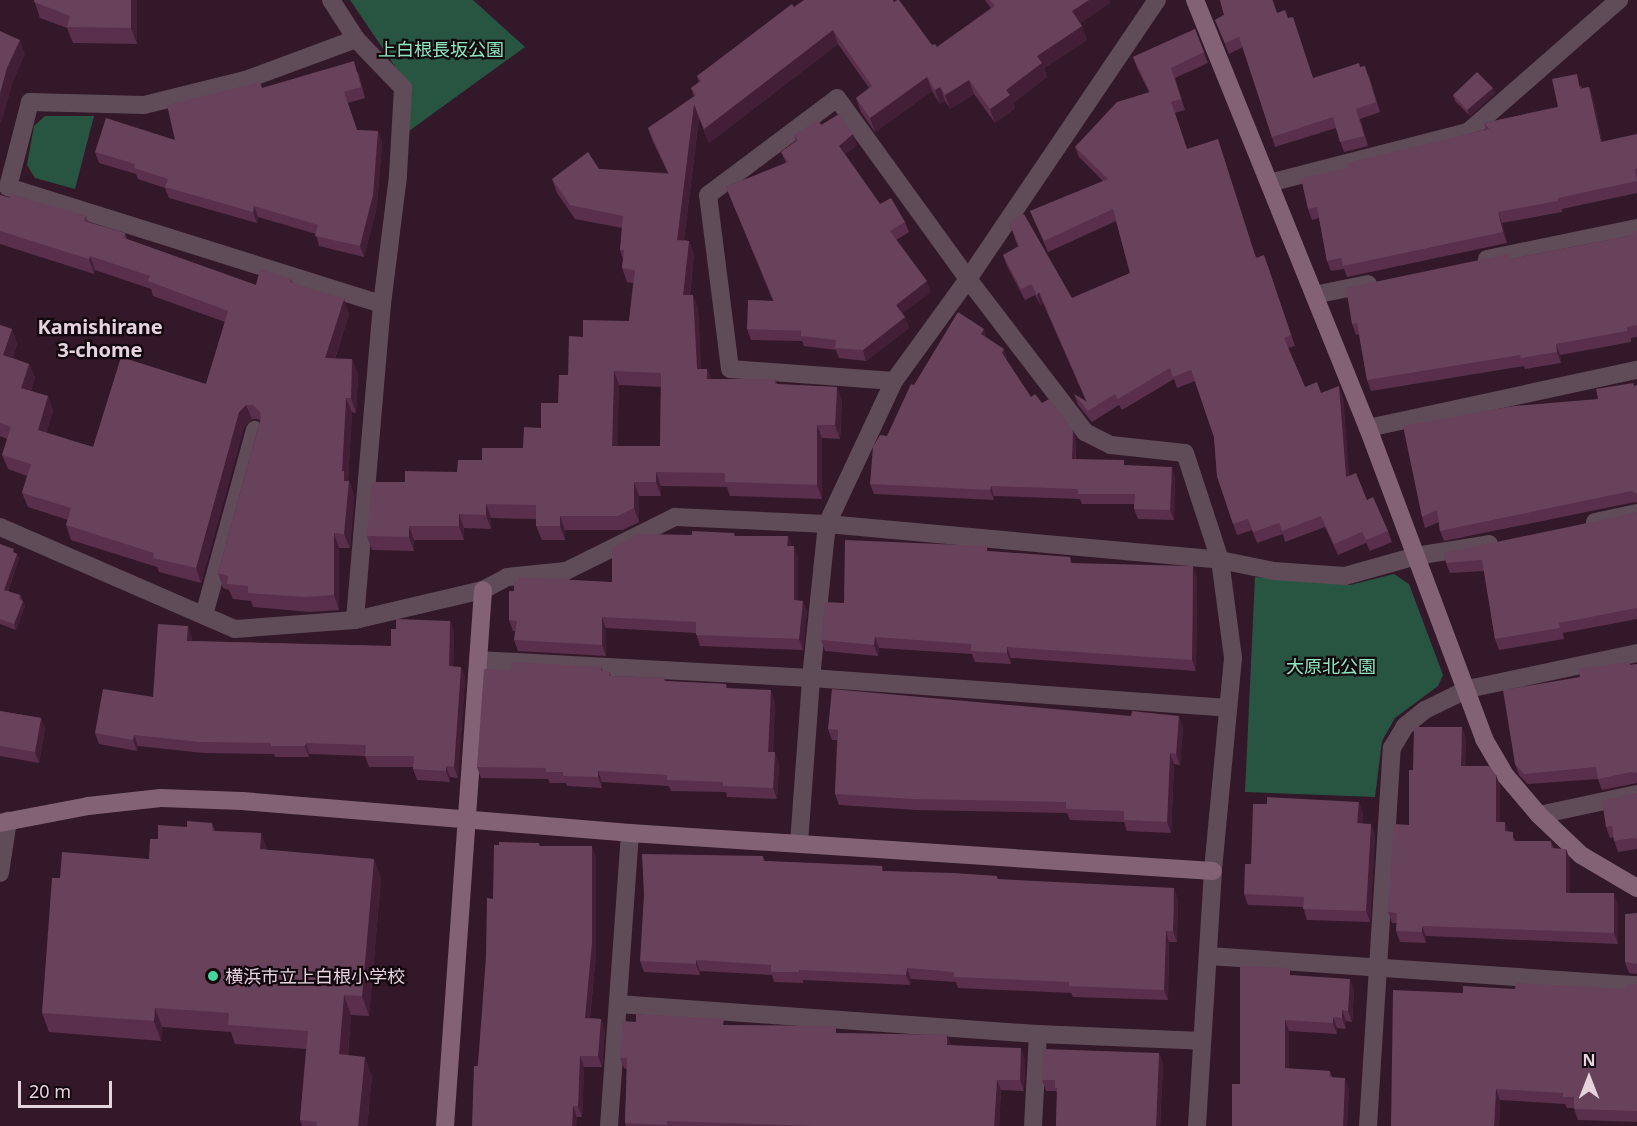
<!DOCTYPE html>
<meta charset="utf-8">
<style>
body{margin:0}
#map{position:relative;width:1637px;height:1126px;overflow:hidden;background:#321829;font-family:"Noto Sans","Noto Sans JP",sans-serif}
div>[style]{position:absolute}
.green>*{inset:0;background:#285542}
.street>*{height:18px;margin:-9px;padding:0 9px;transform-origin:9px;border-radius:9px;background:#604b58}
.secondary>*{height:18px;margin:-9px;padding:0 9px;transform-origin:9px;border-radius:9px;background:#836276}
.wall>*{inset:0;background:#592f4b}
.shaded-wall>*{inset:0;background:#431f37}
.building>*{inset:0;background:#68415b}
.dots>*{width:16px;height:16px;translate:-50% -50%;box-sizing:border-box;border:3px solid #13070e;border-radius:50%}
span{translate:-50% -50%;white-space:nowrap;text-align:center;line-height:1.15;-webkit-text-stroke:4.5px #13070e;paint-order:stroke}
.park-label{font-size:18px;color:#8be8bf}
.poi-label{font-size:18px;color:#e5d3de}
.left{translate:0 -50%;text-align:left}
.neighbourhood-label{font-size:20px;color:#e5d3de;font-weight:700}
.north{position:absolute;left:1559px;top:1048px;width:60px;height:60px;-webkit-text-stroke:4px #13070e;paint-order:stroke;rotate:0deg;font-size:16px;font-weight:700;line-height:24px;text-align:center;color:#e5d3de}
.north::after{content:'';display:block;margin:auto;width:21px;height:27px;background:#e5d3de;clip-path:polygon(50% 0,100% 100%,50% 72%,0 100%)}
.scale{position:absolute;left:18px;top:1081px;width:94px;height:27px;box-sizing:border-box;border:3px solid #e5d3de;border-top:0;padding-left:8px;font-size:18px;line-height:21px;white-space:nowrap;color:#e5d3de;-webkit-text-stroke:4px #13070e;paint-order:stroke}
</style>
<div id="map">
<div class="green">
<i style="clip-path:polygon(350px 0,473px 0,525px 47px,409px 131px,409px 87px)"></i>
<i style="clip-path:polygon(45px 116px,94px 116px,75px 189px,35px 178px,27px 165px,34px 126px)"></i>
<i style="clip-path:polygon(1394px 574px,1409px 584px,1443px 675px,1438px 686px,1395px 718px,1382px 741px,1375px 797px,1245px 792px,1255px 577px,1350px 585px)"></i>
</div>
<div class="street">
<i style="left:331px;top:0;width:46px;rotate:57.3deg"></i>
<i style="left:356px;top:39px;width:68px;rotate:46.2deg"></i>
<i style="left:403px;top:88px;width:88px;rotate:93.3deg"></i>
<i style="left:398px;top:176px;width:129px;rotate:97.1deg"></i>
<i style="left:382px;top:304px;width:317px;rotate:94.9deg"></i>
<i style="left:356px;top:39px;width:118px;rotate:159.7deg"></i>
<i style="left:245px;top:80px;width:104px;rotate:166.1deg"></i>
<i style="left:144px;top:105px;width:114px;rotate:-178.5deg"></i>
<i style="left:30px;top:102px;width:88px;rotate:104.5deg"></i>
<i style="left:8px;top:187px;width:392px;rotate:17.4deg"></i>
<i style="left:1269px;top:183px;width:205px;rotate:-14.4deg"></i>
<i style="left:1468px;top:132px;width:201px;rotate:-41.2deg"></i>
<i style="left:1487px;top:259px;width:153px;rotate:-11.7deg"></i>
<i style="left:1314px;top:295px;width:55px;rotate:-11.5deg"></i>
<i style="left:894px;top:381px;width:164px;rotate:-175.8deg"></i>
<i style="left:730px;top:369px;width:175px;rotate:-97.2deg"></i>
<i style="left:708px;top:195px;width:161px;rotate:-36.9deg"></i>
<i style="left:837px;top:98px;width:223px;rotate:54.1deg"></i>
<i style="left:968px;top:279px;width:193px;rotate:52.6deg"></i>
<i style="left:1085px;top:432px;width:29px;rotate:27deg"></i>
<i style="left:1111px;top:445px;width:74px;rotate:6.2deg"></i>
<i style="left:1185px;top:453px;width:113px;rotate:71.9deg"></i>
<i style="left:1220px;top:560px;width:99px;rotate:82.4deg"></i>
<i style="left:1233px;top:658px;width:214px;rotate:95.4deg"></i>
<i style="left:1213px;top:871px;width:256px;rotate:93.6deg"></i>
<i style="left:1368px;top:428px;width:275px;rotate:-12.2deg"></i>
<i style="left:1595px;top:522px;width:43px;rotate:-12.1deg"></i>
<i style="left:0;top:527px;width:256px;rotate:23.5deg"></i>
<i style="left:235px;top:629px;width:120px;rotate:-4.3deg"></i>
<i style="left:355px;top:620px;width:131px;rotate:-13.2deg"></i>
<i style="left:483px;top:590px;width:27px;rotate:-28deg"></i>
<i style="left:507px;top:577px;width:59px;rotate:-5.8deg"></i>
<i style="left:566px;top:571px;width:122px;rotate:-26.4deg"></i>
<i style="left:675px;top:517px;width:152px;rotate:2.6deg"></i>
<i style="left:827px;top:524px;width:395px;rotate:5.2deg"></i>
<i style="left:1220px;top:560px;width:55px;rotate:11.5deg"></i>
<i style="left:1274px;top:571px;width:71px;rotate:4deg"></i>
<i style="left:1345px;top:576px;width:74px;rotate:-15.7deg"></i>
<i style="left:1416px;top:556px;width:74px;rotate:-9.3deg"></i>
<i style="left:204px;top:615px;width:192px;rotate:-74.6deg"></i>
<i style="left:478px;top:660px;width:333px;rotate:3.1deg"></i>
<i style="left:811px;top:678px;width:418px;rotate:4.1deg"></i>
<i style="left:1539px;top:815px;width:100px;rotate:-12.1deg"></i>
<i style="left:799px;top:843px;width:165px;rotate:-85.8deg"></i>
<i style="left:811px;top:678px;width:155px;rotate:-84.1deg"></i>
<i style="left:827px;top:524px;width:158px;rotate:-64.9deg"></i>
<i style="left:894px;top:381px;width:126px;rotate:-54deg"></i>
<i style="left:968px;top:279px;width:337px;rotate:-55.9deg"></i>
<i style="left:0;top:873px;width:53px;rotate:-81.3deg"></i>
<i style="left:1209px;top:956px;width:429px;rotate:3.9deg"></i>
<i style="left:618px;top:1004px;width:421px;rotate:4.1deg"></i>
<i style="left:1038px;top:1034px;width:164px;rotate:2.4deg"></i>
<i style="left:609px;top:1126px;width:294px;rotate:-85.9deg"></i>
<i style="left:1033px;top:1126px;width:92px;rotate:-86.9deg"></i>
<i style="left:1368px;top:1126px;width:379px;rotate:-86.4deg"></i>
<i style="left:1392px;top:748px;width:26px;rotate:-59deg"></i>
<i style="left:1405px;top:726px;width:26px;rotate:-39deg"></i>
<i style="left:1425px;top:710px;width:48px;rotate:-26deg"></i>
<i style="left:1468px;top:689px;width:173px;rotate:-12deg"></i>
</div>
<div class="secondary">
<i style="left:1195px;top:0;width:462px;rotate:68deg"></i>
<i style="left:1368px;top:428px;width:332px;rotate:69.5deg"></i>
<i style="left:1484px;top:739px;width:42px;rotate:59.7deg"></i>
<i style="left:1505px;top:775px;width:52px;rotate:49.6deg"></i>
<i style="left:1539px;top:815px;width:58px;rotate:43.6deg"></i>
<i style="left:1581px;top:855px;width:65px;rotate:30.5deg"></i>
<i style="left:0;top:823px;width:90px;rotate:-10.9deg"></i>
<i style="left:88px;top:806px;width:73px;rotate:-6.3deg"></i>
<i style="left:161px;top:798px;width:81px;rotate:2.1deg"></i>
<i style="left:242px;top:801px;width:389px;rotate:4.7deg"></i>
<i style="left:630px;top:833px;width:584px;rotate:3.73deg"></i>
<i style="left:445px;top:1126px;width:537px;rotate:-85.94deg"></i>
</div>
<div class="wall">
<i style="clip-path:polygon(34px 0,137px 0,137px 44px,73px 43px,67px 28px,40px 18px)"></i>
<i style="clip-path:polygon(evenodd,985px 0,1109px 0,1110px 3px,1080px 23px,1087px 40px,1044px 68px,1047px 77px,1013px 103px,1015px 108px,995px 123px,974px 94px,950px 109px,945px 101px,940px 104px,932px 91px,875px 132px,861px 112px,856px 98px,869px 88px,838px 44px,709px 143px,699px 118px,684px 240px,689px 241px,694px 255px,690px 295px,698px 308px,701px 369px,707px 369px,711px 379px,775px 379px,777px 384px,837px 387px,842px 401px,840px 439px,822px 438px,822px 499px,730px 496px,727px 487px,661px 486px,661px 496px,639px 496px,639px 522px,623px 530px,565px 530px,565px 540px,542px 540px,536px 526px,536px 519px,491px 518px,491px 529px,464px 528px,464px 540px,414px 540px,414px 551px,372px 550px,367px 536px,405px 482px,457px 472px,482px 460px,523px 448px,541px 428px,558px 403px,568px 375px,583px 337px,629px 321px,633px 283px,627px 282px,622px 268px,623px 259px,620px 250px,622px 228px,575px 219px,557px 193px,552px 179px,599px 169px,668px 173px,653px 142px,648px 128px,694px 97px,691px 88px,699px 82px,697px 76px,794px 7px,937px 47px,991px 8px,985px 0,619px 385px,661px 387px,660px 446px,617px 446px,619px 385px)"></i>
<i style="clip-path:polygon(1220px 0,1273px 0,1277px 13px,1288px 18px,1313px 78px,1360px 67px,1369px 76px,1380px 112px,1360px 119px,1368px 146px,1344px 152px,1336px 128px,1275px 147px,1243px 47px,1229px 54px,1215px 20px,1224px 15px)"></i>
<i style="clip-path:polygon(1195px 29px,1208px 63px,1175px 78px,1185px 110px,1175px 113px,1187px 149px,1257px 258px,1268px 266px,1295px 346px,1288px 348px,1305px 387px,1321px 393px,1343px 397px,1349px 476px,1388px 531px,1392px 542px,1370px 551px,1366px 543px,1338px 555px,1325px 527px,1285px 542px,1283px 534px,1257px 543px,1252px 530px,1237px 535px,1217px 476px,1214px 437px,1195px 381px,1177px 388px,1174px 379px,1122px 410px,1119px 405px,1092px 422px,1078px 405px,1074px 394px,1086px 401px,1043px 303px,1041px 306px,1035px 295px,1025px 300px,1007px 266px,1003px 255px,1018px 247px,1009px 222px,1072px 298px,1130px 273px,1116px 221px,1048px 252px,1030px 211px,1103px 181px,1079px 157px,1075px 147px,1149px 92px,1137px 68px,1133px 57px)"></i>
<i style="clip-path:polygon(358px 72px,365px 98px,348px 103px,357px 130px,378px 131px,382px 142px,377px 206px,364px 257px,319px 246px,316px 234px,258px 217px,257px 223px,169px 198px,165px 188px,138px 179px,136px 174px,99px 163px,95px 152px,175px 140px,262px 88px)"></i>
<i style="clip-path:polygon(1581px 85px,1582px 88px,1589px 87px,1593px 98px,1602px 142px,1637px 134px,1637px 193px,1562px 209px,1562px 212px,1502px 223px,1507px 243px,1347px 277px,1344px 269px,1331px 271px,1327px 261px,1319px 218px,1312px 220px,1308px 209px,1349px 168px,1486px 129px,1484px 123px,1558px 107px)"></i>
<i style="clip-path:polygon(1493px 88px,1495px 93px,1470px 116px,1455px 101px,1453px 95px)"></i>
<i style="clip-path:polygon(821px 125px,857px 145px,845px 154px,880px 204px,905px 222px,909px 232px,896px 240px,931px 292px,902px 313px,909px 328px,866px 361px,839px 358px,836px 350px,804px 346px,802px 341px,751px 340px,747px 329px,773px 301px,726px 187px,786px 163px,781px 152px,796px 141px,794px 135px)"></i>
<i style="clip-path:polygon(0 195px,86px 216px,88px 222px,125px 233px,127px 239px,256px 285px,291px 279px,293px 283px,349px 314px,335px 359px,352px 359px,358px 374px,356px 413px,352px 412px,348px 480px,349px 481px,354px 496px,350px 548px,339px 548px,339px 610px,310px 612px,253px 607px,251px 601px,233px 599px,229px 590px,223px 588px,218px 573px,260px 421px,259px 419px,252px 419px,244px 427px,201px 583px,159px 572px,157px 567px,71px 540px,66px 525px,68px 520px,28px 507px,22px 493px,27px 476px,8px 469px,2px 455px,7px 439px,0 436px,0 325px,12px 329px,17px 344px,13px 358px,29px 364px,35px 378px,31px 391px,48px 396px,53px 411px,46px 433px,93px 447px,206px 384px,225px 322px,153px 296px,151px 289px,95px 270px,94px 274px,0 244px)"></i>
<i style="clip-path:polygon(1637px 231px,1637px 337px,1631px 338px,1631px 342px,1560px 355px,1561px 363px,1525px 369px,1524px 366px,1371px 391px,1367px 380px,1359px 334px,1356px 335px,1352px 324px,1510px 259px,1634px 235px)"></i>
<i style="clip-path:polygon(987px 338px,1007px 358px,1006px 360px,1031px 397px,1042px 403px,1073px 430px,1076px 439px,1076px 459px,1126px 465px,1175px 476px,1174px 520px,1138px 519px,1134px 509px,1134px 504px,1082px 504px,1080px 499px,994px 496px,994px 500px,874px 494px,870px 484px,887px 436px,914px 385px)"></i>
<i style="clip-path:polygon(1633px 383px,1634px 386px,1637px 385px,1637px 503px,1635px 502px,1444px 541px,1440px 531px,1439px 522px,1425px 528px,1422px 517px,1598px 399px)"></i>
<i style="clip-path:polygon(1637px 512px,1637px 619px,1563px 633px,1564px 639px,1499px 650px,1495px 639px,1484px 571px,1450px 573px,1446px 563px,1635px 513px)"></i>
<i style="clip-path:polygon(734px 533px,735px 536px,788px 536px,791px 546px,798px 557px,798px 600px,807px 611px,803px 650px,700px 646px,696px 633px,606px 628px,606px 656px,518px 651px,514px 640px,515px 631px,513px 631px,509px 620px,612px 582px,692px 535px)"></i>
<i style="clip-path:polygon(0 544px,17px 554px,19px 559px,8px 591px,20px 595px,25px 606px,16px 630px,0 624px)"></i>
<i style="clip-path:polygon(989px 551px,1070px 557px,1072px 563px,1197px 577px,1196px 671px,1011px 658px,1011px 664px,975px 662px,972px 654px,879px 648px,878px 656px,825px 651px,821px 640px,844px 603px)"></i>
<i style="clip-path:polygon(450px 621px,454px 632px,453px 667px,461px 667px,465px 678px,458px 778px,450px 777px,450px 782px,417px 780px,413px 769px,413px 767px,369px 767px,365px 756px,309px 754px,309px 757px,275px 757px,274px 754px,203px 753px,138px 746px,137px 751px,99px 744px,95px 733px,153px 697px,192px 637px,192px 641px,391px 646px,396px 629px)"></i>
<i style="clip-path:polygon(1629px 662px,1630px 665px,1637px 664px,1637px 783px,1602px 790px,1598px 779px,1528px 784px,1519px 775px,1515px 764px,1580px 677px)"></i>
<i style="clip-path:polygon(601px 667px,603px 671px,609px 671px,611px 676px,664px 678px,666px 681px,726px 684px,727px 688px,775px 701px,773px 752px,779px 763px,777px 799px,727px 797px,726px 792px,671px 791px,669px 786px,602px 782px,602px 788px,567px 786px,566px 783px,550px 783px,548px 779px,481px 778px,477px 767px,511px 670px)"></i>
<i style="clip-path:polygon(0 711px,41px 718px,45px 729px,39px 763px,0 756px)"></i>
<i style="clip-path:polygon(1183px 727px,1180px 765px,1174px 764px,1171px 833px,1127px 831px,1124px 822px,1070px 820px,1067px 813px,916px 810px,839px 805px,835px 794px,837px 740px,832px 740px,828px 729px)"></i>
<i style="clip-path:polygon(1466px 738px,1465px 766px,1496px 775px,1500px 786px,1500px 822px,1505px 822px,1508px 831px,1516px 841px,1551px 841px,1554px 849px,1566px 849px,1570px 860px,1570px 893px,1618px 904px,1618px 944px,1426px 936px,1426px 943px,1400px 942px,1396px 931px,1397px 923px,1392px 923px,1388px 912px,1409px 825px,1413px 770px)"></i>
<i style="clip-path:polygon(1637px 793px,1637px 849px,1618px 852px,1613px 837px,1610px 838px,1606px 827px)"></i>
<i style="clip-path:polygon(1363px 813px,1362px 824px,1371px 824px,1375px 835px,1370px 922px,1307px 920px,1303px 907px,1248px 905px,1244px 894px,1251px 864px)"></i>
<i style="clip-path:polygon(212px 823px,215px 831px,261px 833px,267px 850px,374px 859px,381px 879px,369px 1016px,351px 1015px,348px 1055px,372px 1076px,367px 1126px,302px 1126px,300px 1120px,306px 1049px,235px 1044px,231px 1032px,162px 1027px,161px 1041px,49px 1032px,42px 1013px,60px 878px,149px 859px,158px 839px,187px 827px)"></i>
<i style="clip-path:polygon(539px 843px,540px 846px,596px 857px,596px 954px,590px 1018px,601px 1019px,605px 1030px,602px 1067px,584px 1067px,582px 1117px,577px 1117px,576px 1126px,472px 1126px,493px 899px)"></i>
<i style="clip-path:polygon(763px 856px,765px 861px,882px 866px,883px 871px,997px 876px,998px 879px,1178px 899px,1177px 942px,1169px 942px,1168px 1000px,1073px 997px,1071px 993px,958px 988px,956px 982px,911px 979px,910px 985px,803px 980px,803px 983px,774px 982px,772px 975px,700px 971px,700px 975px,644px 972px,640px 961px)"></i>
<i style="clip-path:polygon(1637px 913px,1637px 974px,1629px 973px,1625px 962px)"></i>
<i style="clip-path:polygon(1293px 975px,1354px 990px,1352px 1022px,1346px 1021px,1346px 1029px,1337px 1028px,1337px 1034px,1289px 1031px,1289px 1069px,1330px 1071px,1332px 1077px,1349px 1089px,1347px 1126px,1232px 1126px,1240px 1084px)"></i>
<i style="clip-path:polygon(1637px 984px,1637px 1122px,1578px 1120px,1574px 1108px,1567px 1108px,1565px 1104px,1500px 1100px,1499px 1126px,1391px 1126px,1463px 993px,1515px 989px,1625px 989px)"></i>
<i style="clip-path:polygon(636px 1022px,726px 1025px,839px 1033px,947px 1035px,951px 1045px,1025px 1059px,1024px 1091px,1001px 1090px,999px 1126px,626px 1126px,625px 1123px,627px 1069px,624px 1068px,620px 1058px)"></i>
<i style="clip-path:polygon(1159px 1053px,1163px 1064px,1160px 1126px,1056px 1126px,1057px 1093px,1056px 1091px,1046px 1091px,1042px 1080px)"></i>
</div>
<div class="shaded-wall">
<i style="clip-path:polygon(131px 0,137px 0,137px 44px,131px 28px)"></i>
<i style="clip-path:polygon(1089px 0,1109px 0,1110px 3px,1077px 25px,1072px 11px)"></i>
<i style="clip-path:polygon(1082px 26px,1087px 40px,1044px 68px,1047px 77px,1013px 103px,1015px 108px,995px 123px,990px 109px,1037px 56px)"></i>
<i style="clip-path:polygon(833px 30px,838px 44px,709px 143px,704px 129px)"></i>
<i style="clip-path:polygon(20px 40px,25px 54px,13px 82px,3px 117px,0 124px,0 94px,7px 68px)"></i>
<i style="clip-path:polygon(927px 77px,932px 91px,875px 132px,870px 118px)"></i>
<i style="clip-path:polygon(969px 80px,974px 94px,950px 109px,945px 95px)"></i>
<i style="clip-path:polygon(940px 87px,945px 101px,940px 104px,935px 90px)"></i>
<i style="clip-path:polygon(1589px 87px,1593px 98px,1605px 153px,1601px 142px)"></i>
<i style="clip-path:polygon(1493px 88px,1495px 93px,1470px 116px,1467px 110px)"></i>
<i style="clip-path:polygon(694px 104px,699px 118px,682px 254px,677px 240px)"></i>
<i style="clip-path:polygon(378px 131px,382px 142px,377px 206px,364px 257px,360px 246px)"></i>
<i style="clip-path:polygon(853px 134px,857px 145px,843px 156px,839px 146px)"></i>
<i style="clip-path:polygon(254px 206px,258px 217px,257px 223px,253px 212px)"></i>
<i style="clip-path:polygon(1498px 212px,1502px 223px,1507px 243px,1503px 232px)"></i>
<i style="clip-path:polygon(689px 241px,694px 255px,688px 309px,683px 295px)"></i>
<i style="clip-path:polygon(90px 256px,95px 270px,94px 274px,89px 259px)"></i>
<i style="clip-path:polygon(927px 281px,931px 292px,900px 315px,896px 305px)"></i>
<i style="clip-path:polygon(1039px 292px,1043px 303px,1041px 306px,1037px 295px)"></i>
<i style="clip-path:polygon(693px 295px,698px 308px,702px 383px,697px 369px)"></i>
<i style="clip-path:polygon(344px 299px,349px 314px,330px 373px,325px 358px)"></i>
<i style="clip-path:polygon(905px 317px,909px 328px,866px 361px,863px 350px)"></i>
<i style="clip-path:polygon(12px 329px,17px 344px,9px 370px,3px 355px)"></i>
<i style="clip-path:polygon(984px 329px,987px 339px,981px 334px)"></i>
<i style="clip-path:polygon(1556px 344px,1560px 355px,1561px 363px,1557px 352px)"></i>
<i style="clip-path:polygon(1004px 349px,1007px 358px,1005px 362px,1002px 353px)"></i>
<i style="clip-path:polygon(352px 359px,358px 374px,356px 413px,351px 398px)"></i>
<i style="clip-path:polygon(29px 364px,35px 378px,27px 403px,21px 388px)"></i>
<i style="clip-path:polygon(707px 369px,712px 383px,707px 379px)"></i>
<i style="clip-path:polygon(614px 371px,619px 385px,617px 460px,612px 446px)"></i>
<i style="clip-path:polygon(1339px 386px,1343px 397px,1350px 488px,1346px 477px)"></i>
<i style="clip-path:polygon(837px 387px,842px 401px,840px 439px,835px 425px)"></i>
<i style="clip-path:polygon(48px 396px,53px 411px,43px 444px,38px 430px)"></i>
<i style="clip-path:polygon(346px 398px,352px 412px,348px 480px,349px 484px,349px 481px,354px 496px,350px 548px,344px 534px,344px 481px,342px 471px)"></i>
<i style="clip-path:polygon(246px 405px,252px 419px,244px 427px,201px 583px,196px 568px,239px 412px)"></i>
<i style="clip-path:polygon(817px 425px,822px 438px,822px 499px,817px 485px)"></i>
<i style="clip-path:polygon(1073px 430px,1076px 439px,1075px 469px,1072px 459px)"></i>
<i style="clip-path:polygon(1172px 467px,1175px 476px,1174px 520px,1170px 510px)"></i>
<i style="clip-path:polygon(656px 472px,661px 486px,661px 496px,656px 482px)"></i>
<i style="clip-path:polygon(634px 482px,639px 496px,639px 522px,634px 508px)"></i>
<i style="clip-path:polygon(991px 486px,994px 496px,994px 500px,990px 490px)"></i>
<i style="clip-path:polygon(486px 504px,491px 518px,491px 529px,486px 515px)"></i>
<i style="clip-path:polygon(459px 514px,464px 528px,464px 540px,459px 526px)"></i>
<i style="clip-path:polygon(560px 516px,565px 530px,565px 540px,560px 526px)"></i>
<i style="clip-path:polygon(409px 526px,414px 540px,414px 551px,409px 537px)"></i>
<i style="clip-path:polygon(334px 533px,339px 548px,339px 610px,334px 595px)"></i>
<i style="clip-path:polygon(788px 536px,792px 547px,787px 546px)"></i>
<i style="clip-path:polygon(794px 546px,798px 557px,798px 611px,794px 600px)"></i>
<i style="clip-path:polygon(17px 554px,19px 559px,6px 595px,4px 590px)"></i>
<i style="clip-path:polygon(1193px 566px,1197px 577px,1196px 671px,1192px 660px)"></i>
<i style="clip-path:polygon(23px 601px,25px 606px,16px 630px,14px 624px)"></i>
<i style="clip-path:polygon(803px 601px,807px 611px,803px 650px,799px 639px)"></i>
<i style="clip-path:polygon(602px 617px,606px 628px,606px 656px,602px 645px)"></i>
<i style="clip-path:polygon(450px 621px,454px 632px,453px 677px,449px 666px)"></i>
<i style="clip-path:polygon(188px 626px,192px 637px,191px 652px,187px 641px)"></i>
<i style="clip-path:polygon(875px 637px,879px 648px,878px 656px,874px 645px)"></i>
<i style="clip-path:polygon(1007px 647px,1011px 658px,1011px 664px,1007px 653px)"></i>
<i style="clip-path:polygon(461px 667px,465px 678px,458px 778px,454px 767px)"></i>
<i style="clip-path:polygon(771px 690px,775px 701px,772px 763px,768px 752px)"></i>
<i style="clip-path:polygon(1179px 716px,1183px 727px,1180px 765px,1176px 754px)"></i>
<i style="clip-path:polygon(41px 718px,45px 729px,39px 763px,35px 752px)"></i>
<i style="clip-path:polygon(1462px 727px,1466px 738px,1465px 777px,1461px 766px)"></i>
<i style="clip-path:polygon(134px 735px,138px 746px,137px 751px,133px 740px)"></i>
<i style="clip-path:polygon(306px 743px,309px 754px,309px 757px,305px 746px)"></i>
<i style="clip-path:polygon(775px 752px,779px 763px,777px 799px,773px 788px)"></i>
<i style="clip-path:polygon(1170px 753px,1174px 764px,1171px 833px,1167px 822px)"></i>
<i style="clip-path:polygon(446px 766px,450px 777px,450px 782px,446px 771px)"></i>
<i style="clip-path:polygon(598px 771px,602px 782px,602px 788px,598px 777px)"></i>
<i style="clip-path:polygon(1496px 775px,1500px 786px,1500px 833px,1496px 822px)"></i>
<i style="clip-path:polygon(1359px 802px,1363px 813px,1361px 834px,1357px 823px)"></i>
<i style="clip-path:polygon(1505px 822px,1509px 833px,1505px 831px)"></i>
<i style="clip-path:polygon(1371px 824px,1375px 835px,1370px 922px,1366px 911px)"></i>
<i style="clip-path:polygon(261px 833px,268px 853px,260px 849px)"></i>
<i style="clip-path:polygon(592px 846px,596px 857px,596px 954px,589px 1029px,585px 1018px)"></i>
<i style="clip-path:polygon(1566px 849px,1570px 860px,1570px 904px,1566px 893px)"></i>
<i style="clip-path:polygon(374px 859px,381px 879px,369px 1016px,362px 996px)"></i>
<i style="clip-path:polygon(1174px 888px,1178px 899px,1177px 942px,1173px 931px)"></i>
<i style="clip-path:polygon(1614px 893px,1618px 904px,1618px 944px,1614px 933px)"></i>
<i style="clip-path:polygon(1422px 926px,1426px 936px,1426px 943px,1422px 932px)"></i>
<i style="clip-path:polygon(1166px 931px,1169px 942px,1168px 1000px,1164px 990px)"></i>
<i style="clip-path:polygon(696px 960px,700px 971px,700px 975px,696px 964px)"></i>
<i style="clip-path:polygon(907px 968px,911px 979px,910px 985px,906px 975px)"></i>
<i style="clip-path:polygon(1350px 979px,1354px 990px,1352px 1022px,1348px 1011px)"></i>
<i style="clip-path:polygon(344px 995px,351px 1015px,346px 1073px,339px 1054px)"></i>
<i style="clip-path:polygon(155px 1008px,162px 1027px,161px 1041px,154px 1021px)"></i>
<i style="clip-path:polygon(1342px 1010px,1346px 1021px,1346px 1029px,1342px 1018px)"></i>
<i style="clip-path:polygon(1333px 1017px,1337px 1028px,1337px 1034px,1333px 1023px)"></i>
<i style="clip-path:polygon(601px 1019px,605px 1030px,602px 1067px,598px 1056px)"></i>
<i style="clip-path:polygon(1285px 1020px,1289px 1031px,1289px 1079px,1285px 1068px)"></i>
<i style="clip-path:polygon(947px 1035px,951px 1046px,947px 1045px)"></i>
<i style="clip-path:polygon(1021px 1048px,1025px 1059px,1024px 1091px,1020px 1080px)"></i>
<i style="clip-path:polygon(1159px 1053px,1163px 1064px,1160px 1126px,1156px 1126px)"></i>
<i style="clip-path:polygon(580px 1056px,584px 1067px,582px 1117px,578px 1106px)"></i>
<i style="clip-path:polygon(365px 1057px,372px 1076px,367px 1126px,358px 1126px)"></i>
<i style="clip-path:polygon(1345px 1078px,1349px 1089px,1347px 1126px,1343px 1126px)"></i>
<i style="clip-path:polygon(997px 1080px,1001px 1090px,999px 1126px,994px 1126px)"></i>
<i style="clip-path:polygon(1496px 1089px,1500px 1100px,1499px 1126px,1494px 1126px)"></i>
<i style="clip-path:polygon(573px 1106px,577px 1117px,576px 1126px,572px 1126px)"></i>
</div>
<div class="building">
<i style="clip-path:polygon(34px 0,131px 0,131px 28px,67px 27px,70px 16px,34px 2px)"></i>
<i style="clip-path:polygon(evenodd,804px 0,893px 0,894px 2px,897px 0,899px 0,932px 45px,935px 44px,937px 47px,995px 6px,990px 0,1089px 0,1072px 11px,1082px 26px,1037px 56px,1042px 63px,1006px 90px,1010px 95px,990px 109px,969px 80px,945px 95px,940px 87px,935px 90px,927px 77px,870px 118px,856px 98px,872px 86px,833px 30px,704px 129px,694px 104px,677px 240px,689px 241px,683px 295px,693px 295px,697px 369px,707px 369px,707px 379px,775px 379px,775px 384px,837px 387px,835px 425px,817px 425px,817px 485px,725px 482px,725px 473px,656px 472px,656px 482px,634px 482px,634px 508px,618px 516px,560px 516px,560px 526px,536px 526px,536px 505px,486px 504px,486px 515px,459px 514px,459px 526px,409px 526px,409px 537px,367px 536px,372px 482px,405px 482px,405px 471px,457px 472px,458px 460px,482px 460px,482px 448px,523px 448px,524px 427px,541px 428px,541px 403px,558px 403px,559px 375px,568px 375px,569px 336px,583px 337px,583px 320px,629px 321px,635px 270px,622px 268px,624px 250px,620px 250px,623px 216px,570px 205px,552px 179px,588px 152px,599px 169px,669px 174px,648px 128px,696px 95px,691px 88px,701px 81px,697px 76px,792px 4px,794px 7px,804px 0,614px 371px,661px 373px,660px 446px,612px 446px,614px 371px)"></i>
<i style="clip-path:polygon(1220px 0,1272px 0,1277px 13px,1285px 10px,1288px 18px,1293px 17px,1313px 78px,1359px 63px,1360px 67px,1365px 66px,1376px 102px,1356px 109px,1364px 136px,1340px 142px,1333px 117px,1272px 137px,1239px 37px,1225px 43px,1215px 20px,1224px 15px)"></i>
<i style="clip-path:polygon(1195px 29px,1204px 52px,1171px 68px,1181px 99px,1171px 102px,1187px 149px,1218px 139px,1256px 258px,1264px 255px,1291px 335px,1284px 338px,1305px 387px,1317px 382px,1321px 393px,1339px 386px,1346px 477px,1356px 473px,1367px 500px,1373px 497px,1388px 531px,1366px 540px,1362px 532px,1334px 544px,1321px 516px,1282px 531px,1279px 523px,1253px 532px,1248px 519px,1233px 524px,1217px 476px,1214px 437px,1191px 370px,1173px 377px,1170px 368px,1118px 399px,1115px 394px,1088px 411px,1074px 394px,1087px 402px,1039px 292px,1037px 295px,1031px 284px,1021px 289px,1003px 255px,1019px 246px,1009px 222px,1024px 214px,1072px 298px,1130px 273px,1113px 209px,1044px 241px,1030px 211px,1108px 179px,1075px 147px,1117px 102px,1150px 92px,1133px 57px)"></i>
<i style="clip-path:polygon(0 31px,20px 40px,7px 68px,0 94px)"></i>
<i style="clip-path:polygon(354px 61px,361px 87px,344px 92px,357px 130px,378px 131px,373px 195px,360px 246px,315px 236px,318px 225px,254px 206px,253px 212px,165px 187px,168px 179px,134px 168px,135px 164px,95px 152px,106px 118px,175px 140px,167px 105px,260px 82px,262px 88px)"></i>
<i style="clip-path:polygon(1477px 72px,1493px 88px,1467px 110px,1453px 95px)"></i>
<i style="clip-path:polygon(1577px 74px,1580px 89px,1589px 87px,1601px 142px,1637px 134px,1637px 169px,1635px 169px,1637px 181px,1558px 198px,1558px 201px,1498px 212px,1503px 232px,1343px 266px,1341px 258px,1327px 261px,1317px 207px,1308px 209px,1301px 178px,1349px 168px,1347px 163px,1489px 129px,1484px 123px,1558px 107px,1552px 79px)"></i>
<i style="clip-path:polygon(839px 114px,853px 134px,839px 146px,880px 204px,891px 198px,905px 222px,890px 231px,927px 281px,896px 305px,905px 317px,863px 350px,835px 348px,836px 340px,801px 336px,801px 331px,747px 329px,748px 300px,774px 301px,726px 187px,788px 162px,781px 152px,798px 140px,794px 135px,818px 120px,821px 125px)"></i>
<i style="clip-path:polygon(11px 194px,86px 216px,84px 221px,125px 233px,124px 238px,256px 285px,260px 269px,291px 279px,290px 282px,344px 299px,325px 358px,352px 359px,351px 398px,346px 398px,342px 471px,344px 471px,344px 481px,349px 481px,344px 534px,334px 533px,334px 595px,305px 597px,248px 593px,248px 586px,227px 584px,228px 576px,218px 573px,261px 418px,260px 412px,253px 405px,246px 405px,239px 412px,196px 568px,153px 558px,154px 553px,66px 525px,71px 508px,22px 493px,31px 464px,2px 455px,11px 427px,0 423px,0 325px,12px 329px,3px 355px,29px 364px,21px 388px,48px 396px,38px 430px,93px 447px,121px 357px,206px 384px,228px 311px,148px 281px,150px 276px,90px 256px,89px 259px,0 231px,0 195px,10px 198px)"></i>
<i style="clip-path:polygon(1634px 231px,1637px 231px,1637px 325px,1627px 327px,1627px 331px,1556px 344px,1557px 352px,1521px 358px,1520px 355px,1367px 380px,1357px 323px,1352px 324px,1346px 288px,1508px 254px,1510px 259px,1634px 235px)"></i>
<i style="clip-path:polygon(958px 312px,984px 329px,981px 334px,1004px 349px,1002px 353px,1031px 397px,1035px 394px,1042px 403px,1049px 399px,1073px 430px,1072px 459px,1124px 460px,1124px 465px,1172px 467px,1170px 510px,1134px 509px,1135px 494px,1078px 494px,1078px 489px,991px 486px,990px 490px,870px 484px,873px 447px,880px 435px,887px 436px,911px 384px,914px 385px)"></i>
<i style="clip-path:polygon(1633px 383px,1634px 386px,1637px 385px,1637px 494px,1631px 491px,1440px 531px,1437px 510px,1422px 517px,1403px 426px,1514px 406px,1598px 399px,1596px 389px)"></i>
<i style="clip-path:polygon(1637px 512px,1637px 608px,1559px 623px,1560px 628px,1495px 639px,1482px 560px,1446px 563px,1444px 553px,1635px 513px)"></i>
<i style="clip-path:polygon(692px 531px,734px 533px,734px 536px,788px 536px,787px 546px,794px 546px,794px 600px,803px 601px,799px 639px,696px 635px,696px 622px,602px 617px,602px 645px,514px 640px,517px 621px,509px 620px,509px 591px,514px 591px,514px 581px,518px 581px,518px 577px,612px 582px,612px 548px,640px 534px,692px 535px)"></i>
<i style="clip-path:polygon(845px 540px,987px 546px,987px 551px,1070px 557px,1070px 563px,1193px 566px,1192px 660px,1007px 647px,1007px 653px,971px 651px,971px 644px,875px 637px,874px 645px,821px 640px,825px 602px,844px 603px)"></i>
<i style="clip-path:polygon(0 544px,14px 549px,13px 552px,17px 554px,4px 590px,20px 595px,19px 599px,23px 601px,14px 624px,0 619px)"></i>
<i style="clip-path:polygon(396px 619px,450px 621px,449px 666px,461px 667px,454px 767px,446px 766px,446px 771px,413px 769px,414px 756px,365px 756px,366px 745px,306px 743px,305px 746px,271px 746px,271px 743px,199px 742px,134px 735px,133px 740px,95px 733px,103px 689px,153px 697px,158px 624px,188px 626px,187px 641px,391px 646px,391px 629px,396px 629px)"></i>
<i style="clip-path:polygon(512px 662px,601px 667px,601px 671px,609px 671px,609px 676px,664px 678px,664px 681px,726px 684px,726px 688px,771px 690px,768px 752px,775px 752px,773px 788px,723px 786px,723px 782px,667px 780px,667px 775px,598px 771px,598px 777px,563px 776px,563px 772px,546px 772px,546px 768px,477px 767px,484px 669px,511px 670px)"></i>
<i style="clip-path:polygon(1629px 662px,1630px 665px,1637px 664px,1637px 773px,1631px 772px,1598px 779px,1596px 767px,1524px 774px,1515px 764px,1503px 690px,1580px 677px,1578px 669px)"></i>
<i style="clip-path:polygon(832px 689px,1131px 716px,1132px 711px,1179px 716px,1176px 754px,1170px 753px,1167px 822px,1124px 820px,1124px 811px,1066px 809px,1066px 802px,912px 799px,835px 794px,838px 730px,828px 729px)"></i>
<i style="clip-path:polygon(0 711px,41px 718px,35px 752px,0 746px)"></i>
<i style="clip-path:polygon(1414px 727px,1462px 727px,1461px 766px,1489px 766px,1496px 775px,1496px 822px,1505px 822px,1505px 831px,1513px 832px,1513px 841px,1551px 841px,1551px 848px,1566px 849px,1566px 893px,1614px 893px,1614px 933px,1422px 926px,1422px 932px,1396px 931px,1397px 913px,1388px 912px,1394px 824px,1409px 825px,1409px 770px,1413px 770px)"></i>
<i style="clip-path:polygon(1637px 793px,1637px 839px,1633px 838px,1614px 841px,1612px 826px,1606px 827px,1602px 801px)"></i>
<i style="clip-path:polygon(1267px 797px,1359px 802px,1357px 823px,1371px 824px,1366px 911px,1303px 909px,1304px 897px,1244px 894px,1245px 864px,1251px 864px,1253px 804px,1267px 804px)"></i>
<i style="clip-path:polygon(187px 821px,212px 823px,212px 831px,261px 833px,260px 849px,374px 859px,362px 996px,344px 995px,339px 1054px,365px 1057px,358px 1126px,316px 1126px,317px 1122px,300px 1120px,308px 1031px,228px 1025px,229px 1013px,155px 1008px,154px 1021px,42px 1013px,52px 878px,60px 878px,62px 852px,149px 859px,150px 839px,158px 839px,158px 825px,187px 827px)"></i>
<i style="clip-path:polygon(499px 842px,539px 843px,539px 846px,592px 846px,592px 943px,585px 1018px,601px 1019px,598px 1056px,580px 1056px,578px 1106px,573px 1106px,572px 1126px,472px 1126px,474px 1066px,478px 1066px,486px 956px,487px 898px,493px 899px,494px 845px,499px 845px)"></i>
<i style="clip-path:polygon(642px 854px,763px 856px,763px 861px,882px 866px,882px 871px,954px 873px,997px 876px,997px 879px,1174px 888px,1173px 931px,1166px 931px,1164px 990px,1069px 986px,1069px 982px,954px 977px,954px 972px,907px 968px,906px 975px,799px 970px,799px 972px,771px 972px,771px 965px,696px 960px,696px 964px,640px 961px,644px 894px)"></i>
<i style="clip-path:polygon(1637px 913px,1637px 964px,1625px 962px,1625px 914px)"></i>
<i style="clip-path:polygon(1240px 966px,1290px 968px,1290px 975px,1350px 979px,1348px 1011px,1342px 1010px,1342px 1018px,1333px 1017px,1333px 1023px,1285px 1020px,1285px 1068px,1330px 1071px,1329px 1077px,1345px 1078px,1343px 1126px,1232px 1126px,1232px 1084px,1240px 1084px)"></i>
<i style="clip-path:polygon(1516px 983px,1625px 989px,1625px 985px,1637px 984px,1637px 1111px,1574px 1109px,1574px 1097px,1563px 1097px,1563px 1093px,1496px 1089px,1494px 1126px,1391px 1126px,1393px 990px,1463px 993px,1463px 986px,1515px 989px)"></i>
<i style="clip-path:polygon(636px 1014px,724px 1019px,723px 1025px,836px 1026px,836px 1033px,947px 1035px,947px 1045px,1021px 1048px,1020px 1080px,997px 1080px,994px 1126px,815px 1126px,667px 1121px,667px 1125px,625px 1123px,627px 1058px,620px 1058px,623px 1021px,636px 1022px)"></i>
<i style="clip-path:polygon(1044px 1049px,1159px 1053px,1156px 1126px,1056px 1126px,1057px 1088px,1055px 1088px,1055px 1080px,1042px 1080px)"></i>
</div>
<div class="dots">
<i style="left:213px;top:976px;background:#45d49f"></i>
</div>
<div class="park-label">
<span style="left:441px;top:49px">上白根長坂公園</span>
<span style="left:1331px;top:666px">大原北公園</span>
</div>
<div class="poi-label">
<span class="left" style="left:225px;top:976px">横浜市立上白根小学校</span>
</div>
<div class="neighbourhood-label">
<span style="left:100px;top:338px">Kamishirane<br>3-chome</span>
</div>
<div class="north">N</div>
<div class="scale">20 m</div>
</div>
